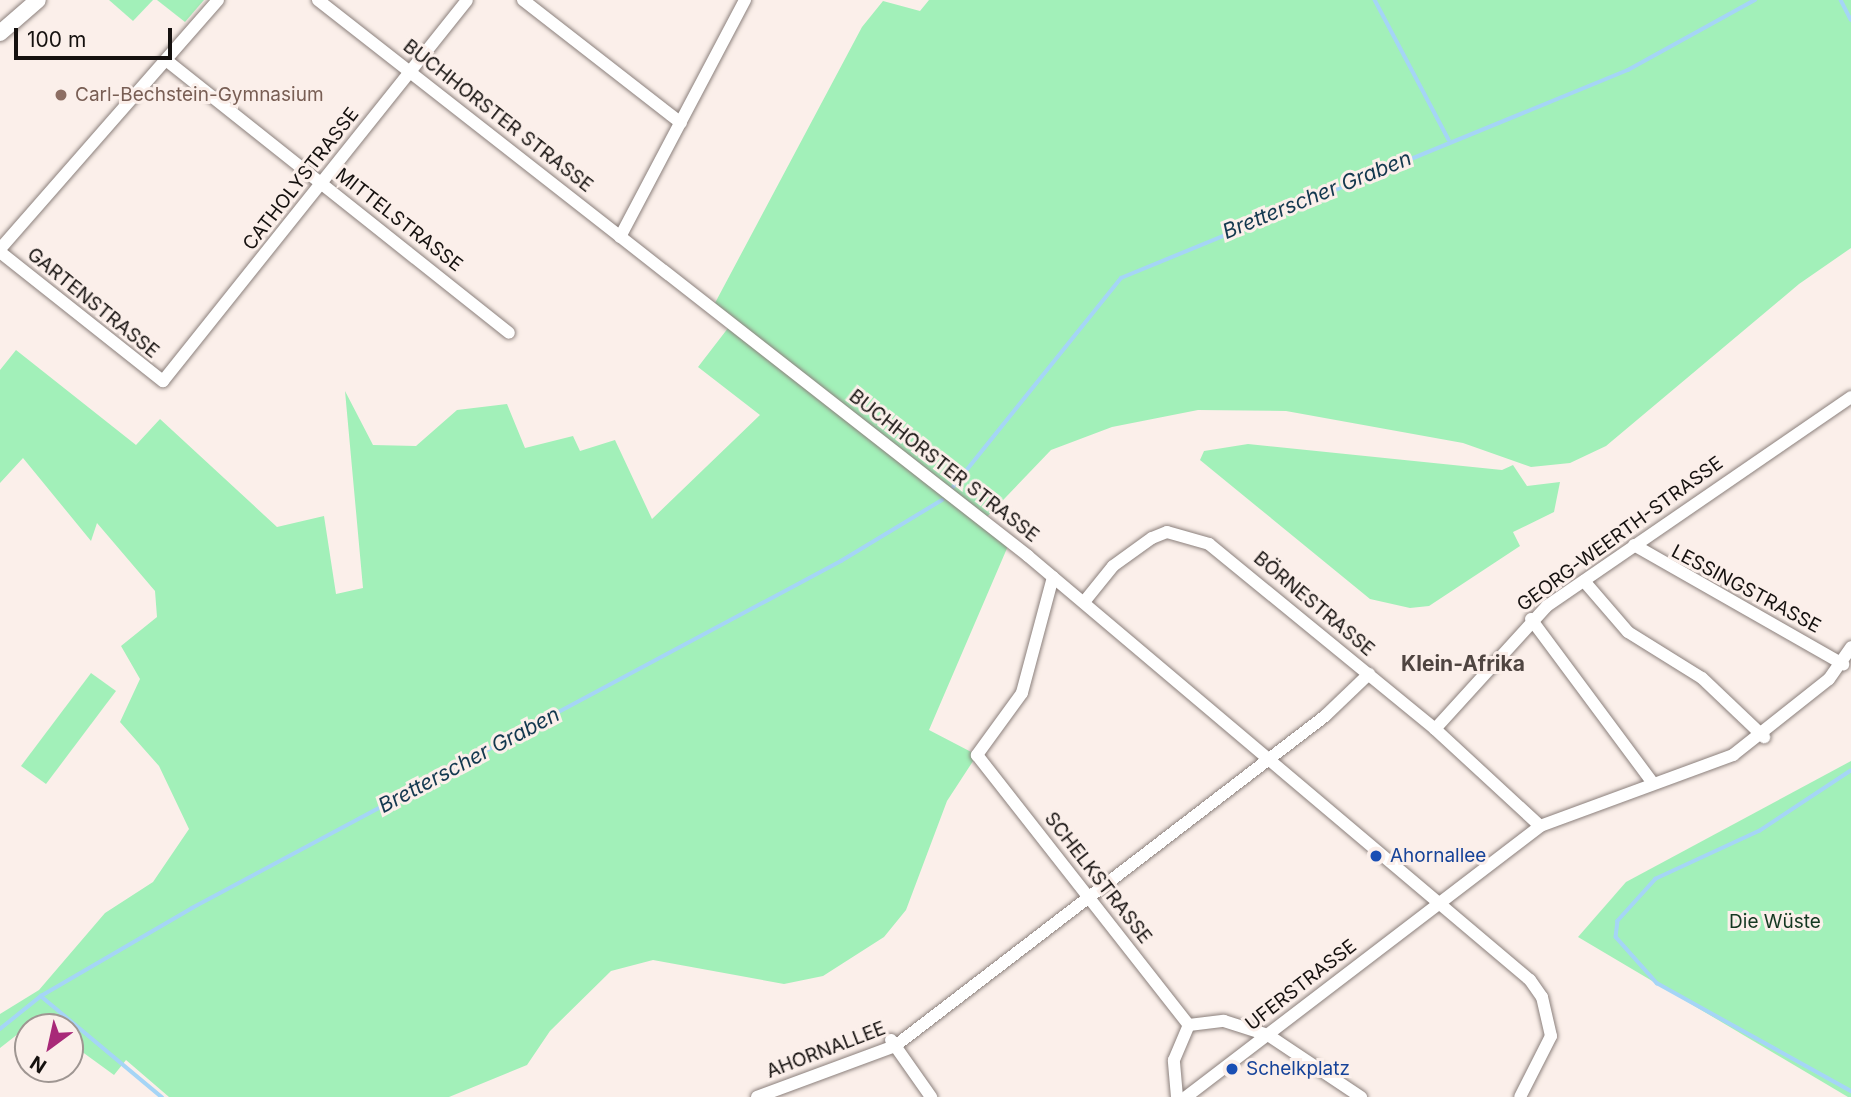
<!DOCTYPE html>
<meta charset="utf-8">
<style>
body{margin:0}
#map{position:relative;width:1851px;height:1097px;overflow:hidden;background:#fbefea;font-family:Inter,sans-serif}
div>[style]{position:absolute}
.green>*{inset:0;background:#a2f0b9}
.stream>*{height:3.5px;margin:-1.75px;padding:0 1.75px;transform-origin:1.75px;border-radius:1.75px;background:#a5d5f6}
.roads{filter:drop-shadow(0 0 2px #8b807c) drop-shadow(0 0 2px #8b807c)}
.minor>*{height:12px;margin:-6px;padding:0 6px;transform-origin:6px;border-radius:6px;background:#fff}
.major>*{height:16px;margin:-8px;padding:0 8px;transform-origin:8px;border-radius:8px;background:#fff}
.dots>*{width:19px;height:19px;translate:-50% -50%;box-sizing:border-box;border:4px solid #fbefea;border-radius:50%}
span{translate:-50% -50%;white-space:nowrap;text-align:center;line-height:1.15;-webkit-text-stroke:6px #fbefea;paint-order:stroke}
.education-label{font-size:19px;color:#785e54}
.left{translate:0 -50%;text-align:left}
.street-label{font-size:19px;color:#15110f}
.transit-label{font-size:19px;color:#164399}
.park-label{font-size:19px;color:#143821}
.water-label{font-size:21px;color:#13384f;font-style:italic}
.neighbourhood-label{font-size:21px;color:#4f4541;font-weight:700}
.north{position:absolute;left:14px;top:1013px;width:70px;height:70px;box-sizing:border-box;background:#fbefea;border:2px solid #9f9692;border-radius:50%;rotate:213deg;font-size:19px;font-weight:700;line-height:28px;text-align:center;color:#15110f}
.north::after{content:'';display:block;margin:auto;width:24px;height:32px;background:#a82978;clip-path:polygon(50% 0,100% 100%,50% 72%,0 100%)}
.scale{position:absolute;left:14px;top:28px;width:158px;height:32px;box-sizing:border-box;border:4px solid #15110f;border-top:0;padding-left:9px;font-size:21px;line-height:24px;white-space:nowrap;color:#15110f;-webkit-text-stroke:5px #fbefea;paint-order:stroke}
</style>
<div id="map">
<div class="green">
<i style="clip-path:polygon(109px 0,153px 0,133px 21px)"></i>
<i style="clip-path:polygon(157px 0,204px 0,185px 22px)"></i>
<i style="clip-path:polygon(929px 0,1851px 0,1851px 248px,1799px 284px,1606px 446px,1570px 463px,1531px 467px,1463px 443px,1286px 411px,1198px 410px,1112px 427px,1051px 450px,983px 521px,1008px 546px,929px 730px,977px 755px,947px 801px,906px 910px,884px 937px,823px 976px,784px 984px,653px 960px,611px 971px,550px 1031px,527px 1065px,449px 1097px,169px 1097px,126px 1060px,114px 1075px,70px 1043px,70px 1027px,47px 1027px,37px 1019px,0 1048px,0 1014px,39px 990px,105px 913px,153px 882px,189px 829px,159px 766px,120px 722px,140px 679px,121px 646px,157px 617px,155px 591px,97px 523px,91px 541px,23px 458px,0 483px,0 370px,16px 350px,136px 445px,160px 419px,277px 527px,324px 516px,336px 594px,363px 588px,345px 391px,373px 445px,416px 446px,457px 410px,507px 404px,525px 448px,573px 436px,580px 451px,615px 440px,652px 519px,760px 415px,698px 367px,735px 319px,715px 303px,862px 27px,883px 1px,920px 11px)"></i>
<i style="clip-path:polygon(1248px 444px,1502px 470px,1513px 465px,1527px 486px,1560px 482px,1554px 512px,1513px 532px,1520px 546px,1429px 606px,1410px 608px,1370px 599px,1200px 460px,1204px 451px)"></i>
<i style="clip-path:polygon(91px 673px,116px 691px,46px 784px,21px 766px)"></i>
<i style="clip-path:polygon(1851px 761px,1851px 1097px,1848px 1097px,1578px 937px,1626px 882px)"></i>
</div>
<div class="stream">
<i style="left:1375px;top:0;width:158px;rotate:62.1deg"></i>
<i style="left:1841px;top:0;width:22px;rotate:63deg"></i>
<i style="left:953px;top:487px;width:268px;rotate:-51.2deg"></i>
<i style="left:1121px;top:278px;width:548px;rotate:-22.31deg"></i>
<i style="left:1628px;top:70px;width:145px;rotate:-28.9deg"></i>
<i style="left:1851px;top:771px;width:109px;rotate:146.6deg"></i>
<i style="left:1760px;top:831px;width:115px;rotate:155.2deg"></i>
<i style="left:1656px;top:879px;width:57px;rotate:132.1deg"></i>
<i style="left:1618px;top:921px;width:16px;rotate:97deg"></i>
<i style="left:1616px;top:937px;width:62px;rotate:48.3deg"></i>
<i style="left:1657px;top:983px;width:222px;rotate:29.1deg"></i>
<i style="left:41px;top:996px;width:158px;rotate:39.9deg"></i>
<i style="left:0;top:1029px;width:53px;rotate:-38.8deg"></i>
<i style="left:41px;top:996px;width:175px;rotate:-30.2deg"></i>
<i style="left:192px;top:908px;width:736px;rotate:-28.13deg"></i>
<i style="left:841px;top:561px;width:118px;rotate:-31.1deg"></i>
</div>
<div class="roads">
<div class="minor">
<i style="left:318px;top:0;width:902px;rotate:38.06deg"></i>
<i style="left:1028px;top:556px;width:657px;rotate:40.19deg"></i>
<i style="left:1530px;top:980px;width:21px;rotate:55deg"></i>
<i style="left:1542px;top:997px;width:40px;rotate:77deg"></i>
<i style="left:1551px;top:1036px;width:68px;rotate:116.9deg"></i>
<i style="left:523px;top:0;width:200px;rotate:37.9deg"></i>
<i style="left:166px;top:60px;width:438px;rotate:38.5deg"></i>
<i style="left:620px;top:237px;width:268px;rotate:-62.2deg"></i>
<i style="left:0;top:249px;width:331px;rotate:-48.8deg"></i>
<i style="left:0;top:252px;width:208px;rotate:38.4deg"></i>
<i style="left:163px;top:381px;width:487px;rotate:-51.4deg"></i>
<i style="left:1634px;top:545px;width:241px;rotate:29.7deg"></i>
<i style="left:1053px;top:577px;width:120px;rotate:105deg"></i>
<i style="left:1022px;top:693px;width:77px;rotate:126deg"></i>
<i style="left:977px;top:755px;width:343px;rotate:51.9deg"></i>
<i style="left:1584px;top:581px;width:67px;rotate:49.2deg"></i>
<i style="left:1628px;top:632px;width:87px;rotate:31.9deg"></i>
<i style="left:1702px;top:678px;width:86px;rotate:43.6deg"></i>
<i style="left:1084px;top:602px;width:46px;rotate:-51.1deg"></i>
<i style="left:1113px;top:566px;width:48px;rotate:-35.7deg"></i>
<i style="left:1152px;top:538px;width:16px;rotate:-22deg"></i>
<i style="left:1167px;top:532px;width:44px;rotate:15.9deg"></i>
<i style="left:1209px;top:544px;width:292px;rotate:39.3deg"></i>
<i style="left:1435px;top:729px;width:143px;rotate:42.7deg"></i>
<i style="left:1531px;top:619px;width:204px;rotate:53.4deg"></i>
<i style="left:1435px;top:729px;width:166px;rotate:-47.7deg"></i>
<i style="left:1547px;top:606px;width:369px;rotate:-34.5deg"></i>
<i style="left:891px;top:1040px;width:70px;rotate:54.9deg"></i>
<i style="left:757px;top:1097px;width:147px;rotate:-20.3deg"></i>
<i style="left:895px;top:1046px;width:542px;rotate:-37.5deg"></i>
<i style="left:1325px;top:716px;width:61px;rotate:-43.7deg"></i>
<i style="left:1177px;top:1097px;width:37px;rotate:-95deg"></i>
<i style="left:1174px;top:1060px;width:38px;rotate:-67deg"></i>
<i style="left:1189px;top:1025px;width:35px;rotate:-7deg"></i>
<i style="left:1224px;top:1021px;width:46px;rotate:17.7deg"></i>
<i style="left:1268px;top:1035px;width:112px;rotate:33.7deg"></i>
<i style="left:1186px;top:1097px;width:446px;rotate:-37.4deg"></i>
<i style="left:1540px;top:826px;width:206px;rotate:-20.2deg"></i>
<i style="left:1733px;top:755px;width:122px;rotate:-38.4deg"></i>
<i style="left:1829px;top:679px;width:39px;rotate:-55deg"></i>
</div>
<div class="major">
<i style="left:0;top:33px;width:50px;rotate:-41deg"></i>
</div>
</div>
<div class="dots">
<i style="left:61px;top:95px;background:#8d6e63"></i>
<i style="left:1376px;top:856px;background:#1a4fb4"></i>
<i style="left:1232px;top:1069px;background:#1a4fb4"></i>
</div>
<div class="education-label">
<span class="left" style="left:75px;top:95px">Carl-Bechstein-Gymnasium</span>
</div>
<div class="street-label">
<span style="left:498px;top:116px;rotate:38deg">BUCHHORSTER STRASSE</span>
<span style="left:301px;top:179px;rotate:-52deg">CATHOLYSTRASSE</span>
<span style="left:399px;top:220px;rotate:38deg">MITTELSTRASSE</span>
<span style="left:93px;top:303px;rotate:39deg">GARTENSTRASSE</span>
<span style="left:944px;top:466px;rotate:38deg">BUCHHORSTER STRASSE</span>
<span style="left:1620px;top:534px;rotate:-36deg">GEORG-WEERTH-STRASSE</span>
<span style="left:1746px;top:589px;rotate:28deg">LESSINGSTRASSE</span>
<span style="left:1314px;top:604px;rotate:40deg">BÖRNESTRASSE</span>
<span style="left:1098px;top:878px;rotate:52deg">SCHELKSTRASSE</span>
<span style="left:1301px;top:985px;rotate:-38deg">UFERSTRASSE</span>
<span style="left:826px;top:1050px;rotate:-21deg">AHORNALLEE</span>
</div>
<div class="transit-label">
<span class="left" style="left:1390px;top:856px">Ahornallee</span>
<span class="left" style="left:1246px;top:1069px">Schelkplatz</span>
</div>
<div class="park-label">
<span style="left:1775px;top:922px">Die Wüste</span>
</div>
<div class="water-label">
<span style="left:1317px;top:195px;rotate:-22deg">Bretterscher Graben</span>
<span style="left:469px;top:760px;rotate:-28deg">Bretterscher Graben</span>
</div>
<div class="neighbourhood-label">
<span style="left:1463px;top:664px">Klein-Afrika</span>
</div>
<div class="north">N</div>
<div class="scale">100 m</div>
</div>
